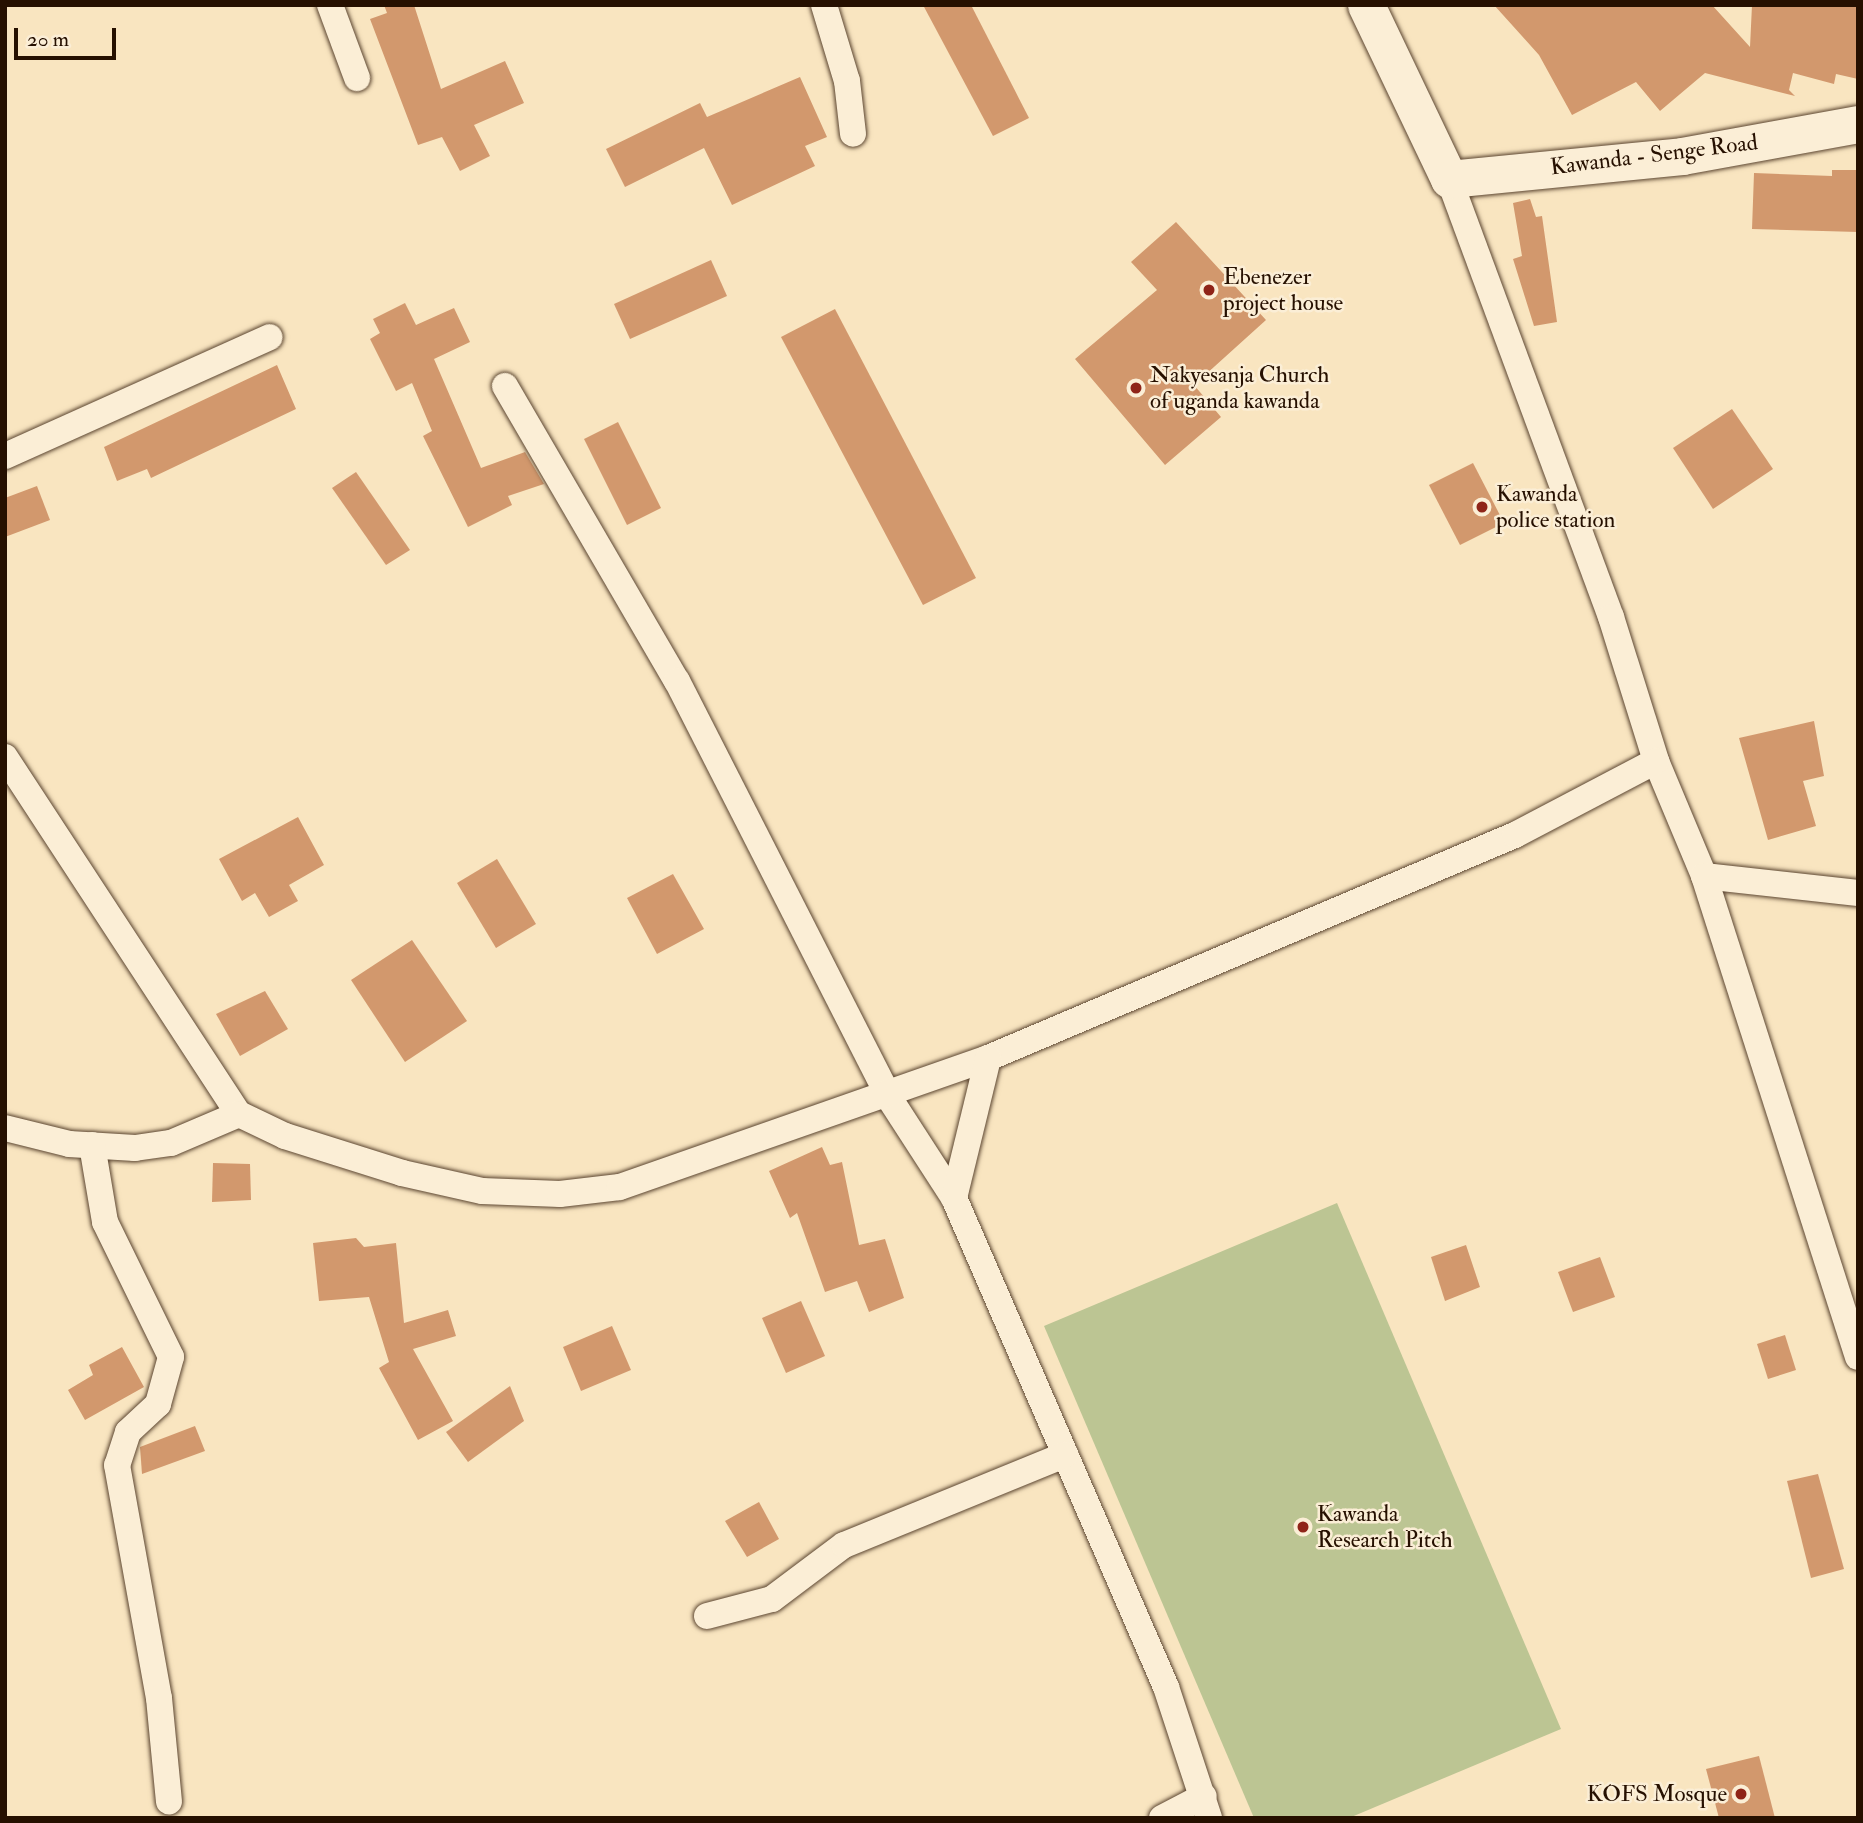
<!DOCTYPE html>
<style>
body{margin:0}
#map{position:relative;width:1863px;height:1823px;overflow:hidden;background:#f9e5c0;font-family:"IM FELL Double Pica",serif}
div>[style]{position:absolute}
.green>*{inset:0;background:#bcc593}
.building>*{inset:0;background:#d2986d}
.roads{filter:drop-shadow(0 0 2px #5b4530) drop-shadow(0 0 2px #5b4530)}
.street>*{height:26px;margin:-13px;padding:0 13px;transform-origin:13px;border-radius:13px;background:#fbeed6}
.secondary>*{height:37px;margin:-18.5px;padding:0 18.5px;transform-origin:18.5px;border-radius:18.5px;background:#fbeed6}
.dots>*{width:19px;height:19px;translate:-50% -50%;box-sizing:border-box;border:4px solid #fbeed6;border-radius:50%}
span{translate:-50% -50%;white-space:nowrap;text-align:center;line-height:1.15;-webkit-text-stroke:5px #fbeed6;paint-order:stroke}
.street-label{font-size:23px;color:#261000}
.poi-label{font-size:23px;color:#261000}
.left{translate:0 -50%;text-align:left}
.right{translate:-100% -50%;text-align:right}
.frame{position:absolute;inset:0;border:7px solid #261000;pointer-events:none}
.scale{position:absolute;left:14px;top:28px;width:102px;height:32px;box-sizing:border-box;border:4px solid #261000;border-top:0;padding-left:9px;font-size:21px;line-height:24px;white-space:nowrap;color:#261000;-webkit-text-stroke:5px #fbeed6;paint-order:stroke}
</style>
<div id="map">
<div class="green">
<i style="clip-path:polygon(1337px 1203px,1561px 1729px,1349px 1818px,1254px 1818px,1044px 1326px)"></i>
</div>
<div class="building">
<i style="clip-path:polygon(384px 5px,414px 5px,441px 89px,505px 61px,524px 103px,474px 125px,490px 156px,460px 171px,442px 137px,418px 145px,370px 19px,387px 13px)"></i>
<i style="clip-path:polygon(923px 5px,971px 5px,1029px 118px,993px 136px)"></i>
<i style="clip-path:polygon(1494px 5px,1712px 5px,1750px 47px,1752px 5px,1858px 5px,1858px 79px,1836px 74px,1834px 84px,1793px 73px,1789px 90px,1795px 96px,1705px 73px,1660px 111px,1636px 82px,1572px 115px,1539px 55px)"></i>
<i style="clip-path:polygon(800px 77px,827px 137px,805px 146px,815px 166px,732px 205px,704px 148px,625px 187px,606px 149px,700px 103px,707px 117px)"></i>
<i style="clip-path:polygon(1832px 170px,1858px 170px,1858px 232px,1752px 229px,1754px 173px,1832px 176px)"></i>
<i style="clip-path:polygon(1530px 199px,1536px 217px,1542px 216px,1557px 322px,1534px 326px,1513px 259px,1522px 256px,1513px 203px)"></i>
<i style="clip-path:polygon(1176px 222px,1266px 320px,1194px 385px,1221px 417px,1165px 465px,1075px 359px,1157px 290px,1131px 262px)"></i>
<i style="clip-path:polygon(711px 260px,727px 296px,630px 339px,614px 304px)"></i>
<i style="clip-path:polygon(405px 303px,416px 325px,454px 308px,470px 342px,434px 359px,481px 468px,525px 452px,544px 484px,508px 496px,512px 505px,468px 527px,423px 436px,432px 431px,412px 383px,396px 391px,370px 339px,380px 333px,373px 319px)"></i>
<i style="clip-path:polygon(835px 309px,976px 578px,923px 605px,781px 337px)"></i>
<i style="clip-path:polygon(277px 365px,296px 409px,151px 478px,147px 469px,117px 481px,104px 447px)"></i>
<i style="clip-path:polygon(1732px 409px,1773px 469px,1713px 509px,1673px 448px)"></i>
<i style="clip-path:polygon(618px 422px,661px 508px,627px 525px,584px 439px)"></i>
<i style="clip-path:polygon(1473px 463px,1504px 523px,1460px 545px,1429px 485px)"></i>
<i style="clip-path:polygon(356px 472px,410px 550px,386px 565px,332px 488px)"></i>
<i style="clip-path:polygon(37px 486px,50px 520px,5px 537px,5px 498px)"></i>
<i style="clip-path:polygon(1814px 721px,1824px 776px,1803px 781px,1816px 826px,1768px 840px,1739px 738px)"></i>
<i style="clip-path:polygon(298px 817px,324px 865px,289px 885px,298px 901px,269px 917px,255px 893px,242px 901px,219px 859px)"></i>
<i style="clip-path:polygon(497px 859px,536px 924px,496px 948px,457px 883px)"></i>
<i style="clip-path:polygon(673px 874px,704px 929px,657px 954px,627px 898px)"></i>
<i style="clip-path:polygon(412px 940px,467px 1021px,405px 1062px,351px 980px)"></i>
<i style="clip-path:polygon(265px 991px,288px 1029px,240px 1056px,216px 1014px)"></i>
<i style="clip-path:polygon(822px 1147px,830px 1165px,842px 1162px,859px 1245px,885px 1239px,904px 1298px,869px 1312px,857px 1281px,825px 1292px,797px 1213px,790px 1218px,769px 1171px)"></i>
<i style="clip-path:polygon(213px 1163px,250px 1164px,251px 1200px,212px 1202px)"></i>
<i style="clip-path:polygon(356px 1238px,364px 1247px,396px 1243px,404px 1323px,448px 1310px,456px 1336px,413px 1349px,453px 1421px,418px 1440px,379px 1368px,389px 1362px,369px 1297px,319px 1301px,313px 1243px)"></i>
<i style="clip-path:polygon(1466px 1245px,1480px 1287px,1445px 1301px,1431px 1257px)"></i>
<i style="clip-path:polygon(1600px 1257px,1615px 1297px,1573px 1312px,1558px 1272px)"></i>
<i style="clip-path:polygon(801px 1301px,825px 1356px,786px 1373px,762px 1318px)"></i>
<i style="clip-path:polygon(612px 1326px,631px 1370px,581px 1391px,563px 1347px)"></i>
<i style="clip-path:polygon(1785px 1335px,1796px 1370px,1768px 1379px,1757px 1344px)"></i>
<i style="clip-path:polygon(122px 1347px,144px 1387px,85px 1420px,68px 1390px,93px 1375px,89px 1365px)"></i>
<i style="clip-path:polygon(510px 1386px,524px 1421px,468px 1462px,446px 1432px)"></i>
<i style="clip-path:polygon(195px 1426px,205px 1451px,142px 1474px,140px 1447px)"></i>
<i style="clip-path:polygon(1818px 1474px,1844px 1569px,1811px 1578px,1787px 1481px)"></i>
<i style="clip-path:polygon(759px 1502px,779px 1539px,747px 1557px,725px 1521px)"></i>
<i style="clip-path:polygon(1759px 1756px,1775px 1818px,1719px 1818px,1706px 1769px)"></i>
</div>
<div class="roads">
<div class="street">
<i style="left:330px;top:5px;width:78px;rotate:69.7deg"></i>
<i style="left:824px;top:5px;width:79px;rotate:73.2deg"></i>
<i style="left:847px;top:81px;width:53px;rotate:83.5deg"></i>
<i style="left:1449px;top:179px;width:467px;rotate:69.7deg"></i>
<i style="left:1611px;top:617px;width:151px;rotate:72.6deg"></i>
<i style="left:1656px;top:761px;width:125px;rotate:67.3deg"></i>
<i style="left:1704px;top:876px;width:505px;rotate:72.25deg"></i>
<i style="left:505px;top:386px;width:341px;rotate:59.8deg"></i>
<i style="left:677px;top:681px;width:466px;rotate:63deg"></i>
<i style="left:888px;top:1096px;width:121px;rotate:57.1deg"></i>
<i style="left:954px;top:1198px;width:533px;rotate:66.56deg"></i>
<i style="left:1166px;top:1687px;width:138px;rotate:71.8deg"></i>
<i style="left:5px;top:456px;width:290px;rotate:-24.2deg"></i>
<i style="left:5px;top:757px;width:427px;rotate:56.8deg"></i>
<i style="left:239px;top:1114px;width:51px;rotate:25.6deg"></i>
<i style="left:285px;top:1136px;width:123px;rotate:17.5deg"></i>
<i style="left:402px;top:1173px;width:82px;rotate:12.7deg"></i>
<i style="left:482px;top:1191px;width:78px;rotate:2.2deg"></i>
<i style="left:560px;top:1194px;width:60px;rotate:-6.7deg"></i>
<i style="left:620px;top:1187px;width:390px;rotate:-19.3deg"></i>
<i style="left:988px;top:1058px;width:572px;rotate:-22.94deg"></i>
<i style="left:1515px;top:835px;width:159px;rotate:-27.7deg"></i>
<i style="left:1704px;top:876px;width:155px;rotate:6.3deg"></i>
<i style="left:5px;top:1128px;width:66px;rotate:14deg"></i>
<i style="left:69px;top:1144px;width:66px;rotate:3.5deg"></i>
<i style="left:135px;top:1148px;width:36px;rotate:-8deg"></i>
<i style="left:171px;top:1143px;width:74px;rotate:-23.1deg"></i>
<i style="left:92px;top:1145px;width:78px;rotate:80.4deg"></i>
<i style="left:105px;top:1222px;width:150px;rotate:63.9deg"></i>
<i style="left:171px;top:1357px;width:49px;rotate:105.5deg"></i>
<i style="left:158px;top:1404px;width:41px;rotate:137deg"></i>
<i style="left:128px;top:1432px;width:35px;rotate:108deg"></i>
<i style="left:117px;top:1465px;width:237px;rotate:79.8deg"></i>
<i style="left:159px;top:1698px;width:104px;rotate:84.5deg"></i>
<i style="left:954px;top:1198px;width:144px;rotate:-76.3deg"></i>
<i style="left:707px;top:1616px;width:67px;rotate:-14.7deg"></i>
<i style="left:772px;top:1599px;width:90px;rotate:-36.9deg"></i>
<i style="left:844px;top:1545px;width:239px;rotate:-22.2deg"></i>
<i style="left:1162px;top:1818px;width:47px;rotate:-27.6deg"></i>
</div>
<div class="secondary">
<i style="left:1366px;top:5px;width:193px;rotate:64.5deg"></i>
<i style="left:1449px;top:179px;width:234px;rotate:-5.6deg"></i>
<i style="left:1682px;top:156px;width:179px;rotate:-10.3deg"></i>
</div>
</div>
<div class="dots">
<i style="left:1209px;top:290px;background:#8f2418"></i>
<i style="left:1136px;top:388px;background:#8f2418"></i>
<i style="left:1482px;top:507px;background:#8f2418"></i>
<i style="left:1303px;top:1527px;background:#8f2418"></i>
<i style="left:1741px;top:1794px;background:#8f2418"></i>
</div>
<div class="street-label">
<span style="left:1654px;top:155px;rotate:-7deg">Kawanda - Senge Road</span>
</div>
<div class="poi-label">
<span class="left" style="left:1223px;top:290px">Ebenezer<br>project house</span>
<span class="left" style="left:1150px;top:388px">Nakyesanja Church<br>of uganda kawanda</span>
<span class="left" style="left:1496px;top:507px">Kawanda<br>police station</span>
<span class="left" style="left:1317px;top:1527px">Kawanda<br>Research Pitch</span>
<span class="right" style="left:1727px;top:1794px">KOFS Mosque</span>
</div>
<div class="frame"></div>
<div class="scale">20 m</div>
</div>
